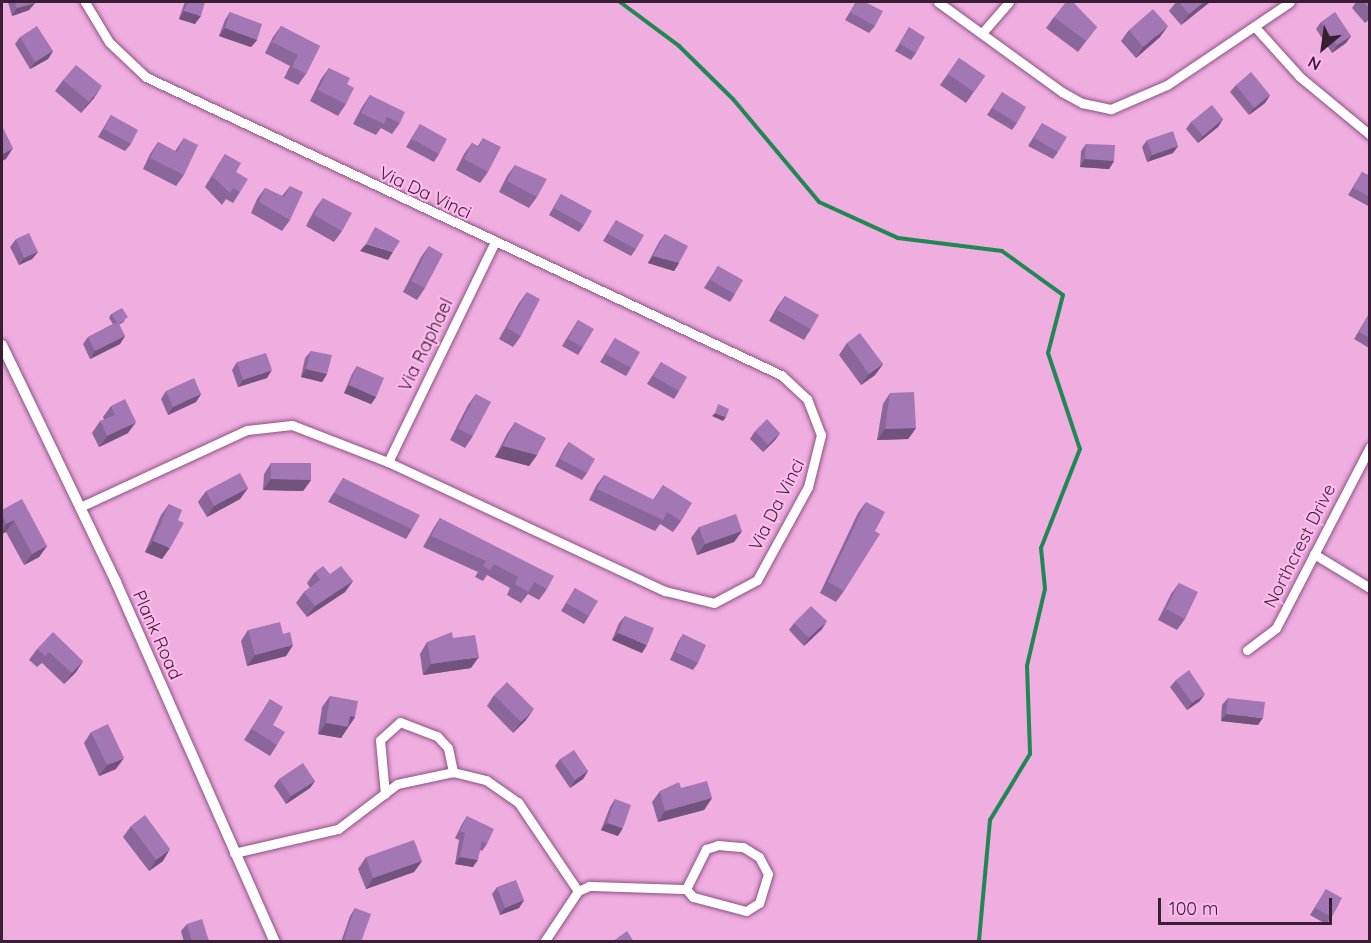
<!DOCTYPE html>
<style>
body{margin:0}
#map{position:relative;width:1371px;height:943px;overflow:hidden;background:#efade0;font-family:Quicksand,sans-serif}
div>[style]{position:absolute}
.stream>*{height:4px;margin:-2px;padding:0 2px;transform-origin:2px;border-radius:2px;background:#208852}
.roads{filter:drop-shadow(0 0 2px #8d5281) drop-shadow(0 0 2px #8d5281)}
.minor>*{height:9px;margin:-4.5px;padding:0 4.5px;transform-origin:4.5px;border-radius:4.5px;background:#fff}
.tertiary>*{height:10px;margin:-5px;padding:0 5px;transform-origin:5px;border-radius:5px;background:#fff}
.wall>*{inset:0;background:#8b669b}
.shaded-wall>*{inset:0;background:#71537e}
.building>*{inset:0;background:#a277b4}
span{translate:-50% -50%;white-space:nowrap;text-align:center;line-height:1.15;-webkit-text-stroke:4.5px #fdbaed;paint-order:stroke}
.street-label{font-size:18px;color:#381f33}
.frame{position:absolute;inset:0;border:3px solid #381f33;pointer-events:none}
.north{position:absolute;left:1293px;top:18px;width:60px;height:60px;-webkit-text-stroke:4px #fdbaed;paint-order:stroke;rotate:209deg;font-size:16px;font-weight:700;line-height:24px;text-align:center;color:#381f33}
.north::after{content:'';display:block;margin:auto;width:21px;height:27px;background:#381f33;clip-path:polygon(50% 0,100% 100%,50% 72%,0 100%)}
.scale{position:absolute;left:1158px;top:898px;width:174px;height:27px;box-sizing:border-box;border:3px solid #381f33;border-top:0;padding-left:8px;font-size:18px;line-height:21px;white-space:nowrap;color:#381f33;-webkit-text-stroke:4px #fdbaed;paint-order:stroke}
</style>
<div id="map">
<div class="stream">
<i style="left:620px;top:2px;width:74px;rotate:36.7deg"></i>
<i style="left:679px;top:46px;width:76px;rotate:44.5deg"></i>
<i style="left:733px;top:99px;width:134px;rotate:50.1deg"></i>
<i style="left:819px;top:202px;width:87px;rotate:24.5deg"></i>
<i style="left:898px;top:238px;width:105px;rotate:7.1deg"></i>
<i style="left:1002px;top:251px;width:75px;rotate:35.8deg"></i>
<i style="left:1063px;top:295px;width:60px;rotate:104.5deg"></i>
<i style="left:1048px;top:353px;width:101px;rotate:71.6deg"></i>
<i style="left:1080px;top:449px;width:106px;rotate:111.5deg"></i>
<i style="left:1041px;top:548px;width:41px;rotate:84.4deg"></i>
<i style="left:1045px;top:589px;width:79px;rotate:103.2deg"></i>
<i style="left:1027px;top:666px;width:88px;rotate:88deg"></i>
<i style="left:1030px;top:754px;width:77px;rotate:121.2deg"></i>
<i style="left:990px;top:820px;width:122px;rotate:95.2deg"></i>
</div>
<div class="roads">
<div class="minor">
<i style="left:938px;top:2px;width:153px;rotate:36deg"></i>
<i style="left:1062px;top:92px;width:23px;rotate:29deg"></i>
<i style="left:1082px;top:103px;width:30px;rotate:12deg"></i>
<i style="left:1111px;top:109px;width:61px;rotate:-23.2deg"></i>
<i style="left:1167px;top:85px;width:148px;rotate:-34deg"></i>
<i style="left:1255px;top:27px;width:67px;rotate:48deg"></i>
<i style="left:1300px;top:77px;width:91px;rotate:39.6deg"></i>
<i style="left:982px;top:33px;width:41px;rotate:-48.9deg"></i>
<i style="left:388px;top:462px;width:242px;rotate:-64.1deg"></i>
<i style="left:80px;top:507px;width:184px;rotate:-24.8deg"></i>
<i style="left:247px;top:430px;width:45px;rotate:-6.3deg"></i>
<i style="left:292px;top:425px;width:103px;rotate:21.1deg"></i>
<i style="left:388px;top:462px;width:306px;rotate:25deg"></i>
<i style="left:665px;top:591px;width:50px;rotate:13.8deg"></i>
<i style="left:714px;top:603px;width:49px;rotate:-28.1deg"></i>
<i style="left:757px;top:580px;width:106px;rotate:-61.3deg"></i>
<i style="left:808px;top:487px;width:54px;rotate:-76deg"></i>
<i style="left:821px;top:435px;width:39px;rotate:-111deg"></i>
<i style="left:807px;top:399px;width:35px;rotate:-137deg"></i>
<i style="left:781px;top:375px;width:701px;rotate:-154.86deg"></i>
<i style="left:146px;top:77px;width:51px;rotate:-136.6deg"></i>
<i style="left:109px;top:42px;width:47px;rotate:-121deg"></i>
<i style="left:1314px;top:554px;width:66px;rotate:31.3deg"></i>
<i style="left:1247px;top:650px;width:36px;rotate:-37deg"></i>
<i style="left:1276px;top:628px;width:204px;rotate:-62.6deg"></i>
<i style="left:385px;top:794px;width:54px;rotate:-95.3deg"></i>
<i style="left:380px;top:740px;width:27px;rotate:-42deg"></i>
<i style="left:400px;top:722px;width:40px;rotate:21deg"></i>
<i style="left:437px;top:736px;width:16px;rotate:47deg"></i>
<i style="left:448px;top:748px;width:25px;rotate:78deg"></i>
<i style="left:718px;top:845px;width:25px;rotate:5deg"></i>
<i style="left:743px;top:847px;width:19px;rotate:32deg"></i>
<i style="left:759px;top:857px;width:19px;rotate:62deg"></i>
<i style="left:768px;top:874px;width:30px;rotate:107deg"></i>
<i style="left:759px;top:903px;width:15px;rotate:148deg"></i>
<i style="left:746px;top:911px;width:55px;rotate:-165.2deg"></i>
<i style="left:693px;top:897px;width:11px;rotate:-131deg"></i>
<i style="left:686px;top:889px;width:45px;rotate:-63.4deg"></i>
<i style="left:706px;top:849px;width:13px;rotate:-18deg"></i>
<i style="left:234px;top:853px;width:107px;rotate:-13deg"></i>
<i style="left:338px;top:829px;width:74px;rotate:-37.3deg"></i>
<i style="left:397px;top:784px;width:57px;rotate:-12.1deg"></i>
<i style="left:453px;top:772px;width:34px;rotate:14deg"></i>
<i style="left:486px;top:780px;width:39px;rotate:35deg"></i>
<i style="left:518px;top:802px;width:107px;rotate:56deg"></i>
<i style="left:544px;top:942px;width:61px;rotate:-56.3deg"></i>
<i style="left:578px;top:891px;width:12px;rotate:-24deg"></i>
<i style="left:589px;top:886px;width:97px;rotate:1.8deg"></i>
</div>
<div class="tertiary">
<i style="left:2px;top:345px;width:263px;rotate:64.3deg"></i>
<i style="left:116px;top:582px;width:394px;rotate:66.2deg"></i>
</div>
</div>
<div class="wall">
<i style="clip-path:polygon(8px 2px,34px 2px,35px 3px,29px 10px,12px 16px)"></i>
<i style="clip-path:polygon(186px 2px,203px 2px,195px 24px,179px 19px,184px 4px)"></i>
<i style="clip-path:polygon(856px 2px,865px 2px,875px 26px,869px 33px,845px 20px)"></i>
<i style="clip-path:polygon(1176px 2px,1210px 2px,1181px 25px,1169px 11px)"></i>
<i style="clip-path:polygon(1356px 2px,1370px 2px,1370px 19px,1365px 23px,1352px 8px)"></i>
<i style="clip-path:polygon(230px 12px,257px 40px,251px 47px,219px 36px,225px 20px)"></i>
<i style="clip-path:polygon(1054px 17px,1097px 27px,1078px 52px,1046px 28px)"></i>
<i style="clip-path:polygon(1321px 22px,1351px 36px,1346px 43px,1332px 53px,1316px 29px)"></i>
<i style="clip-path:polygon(281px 26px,320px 46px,306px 74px,298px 85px,284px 78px,290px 66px,265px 53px,273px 37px)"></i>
<i style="clip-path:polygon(909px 27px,916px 53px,911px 60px,895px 51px)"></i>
<i style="clip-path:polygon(1129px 30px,1160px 37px,1136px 58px,1121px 41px)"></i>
<i style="clip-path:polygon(20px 37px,53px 51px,48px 59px,30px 69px,15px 44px)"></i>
<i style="clip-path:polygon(959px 58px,985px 76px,966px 103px,940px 85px)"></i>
<i style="clip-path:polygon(329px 68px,347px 84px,346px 104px,338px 116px,310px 101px,321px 79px)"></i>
<i style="clip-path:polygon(63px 80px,94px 98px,81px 113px,55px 91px)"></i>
<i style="clip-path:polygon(1236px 85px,1270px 95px,1265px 103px,1249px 115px,1230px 92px)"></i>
<i style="clip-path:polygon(1002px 92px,1017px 123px,1012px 130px,987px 115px)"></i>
<i style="clip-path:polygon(370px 95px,400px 123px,392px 134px,381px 128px,376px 135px,353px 124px,362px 107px)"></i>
<i style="clip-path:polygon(111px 115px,131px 144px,125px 151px,98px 137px)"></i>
<i style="clip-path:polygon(1223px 119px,1218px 127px,1198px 143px,1186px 129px,1191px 122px)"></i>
<i style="clip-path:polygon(1042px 123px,1058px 152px,1053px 159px,1028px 146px)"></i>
<i style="clip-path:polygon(420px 124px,439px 154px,434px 162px,406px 147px)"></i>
<i style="clip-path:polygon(184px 138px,184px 175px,176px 186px,143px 169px,150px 154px,158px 142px,175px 151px)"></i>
<i style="clip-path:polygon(483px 138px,488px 172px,480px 183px,456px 170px,464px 154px,472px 143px,478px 146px)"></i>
<i style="clip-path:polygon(1147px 140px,1178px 146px,1173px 153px,1147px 162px,1142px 147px)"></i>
<i style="clip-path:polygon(1086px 144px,1114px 161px,1109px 169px,1080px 167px,1081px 151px)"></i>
<i style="clip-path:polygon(225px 154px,240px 192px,233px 203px,226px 199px,222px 205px,205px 187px,218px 165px)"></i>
<i style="clip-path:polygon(515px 165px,537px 197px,529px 208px,499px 192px,507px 176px)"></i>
<i style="clip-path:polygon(1362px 172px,1370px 176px,1370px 207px,1348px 195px)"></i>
<i style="clip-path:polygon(290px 186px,290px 220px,282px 231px,251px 213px,257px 199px,265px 188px,282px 196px)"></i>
<i style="clip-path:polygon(561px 194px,584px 225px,579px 232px,549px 215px)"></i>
<i style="clip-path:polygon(323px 198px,342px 231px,334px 242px,306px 226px,315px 209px)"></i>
<i style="clip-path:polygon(616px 220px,636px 249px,631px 256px,603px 241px)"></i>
<i style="clip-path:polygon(665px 234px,679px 263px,674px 271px,648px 263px,659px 242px)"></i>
<i style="clip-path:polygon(16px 239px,38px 252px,32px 259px,19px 265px,10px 247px)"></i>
<i style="clip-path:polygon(429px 246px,425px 288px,417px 300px,403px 292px,421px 257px)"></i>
<i style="clip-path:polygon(718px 266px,735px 294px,730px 302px,704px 288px)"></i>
<i style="clip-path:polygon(527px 292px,521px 336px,513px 347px,499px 339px,519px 303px)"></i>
<i style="clip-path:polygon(785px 296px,811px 329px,804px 340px,769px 321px,777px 307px)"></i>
<i style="clip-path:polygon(1370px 312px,1370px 346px,1369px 348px,1354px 339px)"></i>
<i style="clip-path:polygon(111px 314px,125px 321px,119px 325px,125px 336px,120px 344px,90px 359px,83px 344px,88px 337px,113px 324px,109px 318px)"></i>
<i style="clip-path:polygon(578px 320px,583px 347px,578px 355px,562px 346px)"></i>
<i style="clip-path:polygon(615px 338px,631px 368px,626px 376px,600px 362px)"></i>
<i style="clip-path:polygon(847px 343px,883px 364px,875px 375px,861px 385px,839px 355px)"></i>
<i style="clip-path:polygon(311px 351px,327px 374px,322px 382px,301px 377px,305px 358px)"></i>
<i style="clip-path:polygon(237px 362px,267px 378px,238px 387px,232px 370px)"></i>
<i style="clip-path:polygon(661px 362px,679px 391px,674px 399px,647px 384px)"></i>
<i style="clip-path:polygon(357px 366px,376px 397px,371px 404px,344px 393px,352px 374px)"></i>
<i style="clip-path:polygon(166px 391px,201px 394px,196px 402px,168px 415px,161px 399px)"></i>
<i style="clip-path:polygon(890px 393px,916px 428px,908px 439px,877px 440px,883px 404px)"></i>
<i style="clip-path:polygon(476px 394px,473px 436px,465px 448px,450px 440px,468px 405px)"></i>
<i style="clip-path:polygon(111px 406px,128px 433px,99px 447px,92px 433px,100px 421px,104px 420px,103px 417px)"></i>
<i style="clip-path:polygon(515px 422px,537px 455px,529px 466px,495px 457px,507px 434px)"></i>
<i style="clip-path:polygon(755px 431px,780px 433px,775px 440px,763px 452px,750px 439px)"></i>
<i style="clip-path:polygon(569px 442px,587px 473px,582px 480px,555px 466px,564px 449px)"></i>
<i style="clip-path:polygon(271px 463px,311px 480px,303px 491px,263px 490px,264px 474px)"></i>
<i style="clip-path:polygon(604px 475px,653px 500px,663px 485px,681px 521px,673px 532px,660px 524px,655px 531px,589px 500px,596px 486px)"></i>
<i style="clip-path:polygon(343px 478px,412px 529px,406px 539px,328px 502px)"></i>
<i style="clip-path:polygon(248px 488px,240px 499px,207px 517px,198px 502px,206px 491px)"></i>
<i style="clip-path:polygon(866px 502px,844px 591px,836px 602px,820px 593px,858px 513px)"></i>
<i style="clip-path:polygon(169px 504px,178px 520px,162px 559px,145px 552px,161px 515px)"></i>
<i style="clip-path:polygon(2px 510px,47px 546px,39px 557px,24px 565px,6px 532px,2px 534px)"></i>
<i style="clip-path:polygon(440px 518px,547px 589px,539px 600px,528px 594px,521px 603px,507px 595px,510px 588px,487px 575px,483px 581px,475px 577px,478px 572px,423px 547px,433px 529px)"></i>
<i style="clip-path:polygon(699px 527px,742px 531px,734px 542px,697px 555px,691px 538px)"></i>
<i style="clip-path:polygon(315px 572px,353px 581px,345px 592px,307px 617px,296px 603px,304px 592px,310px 588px,307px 583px)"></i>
<i style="clip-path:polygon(1179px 583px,1185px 619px,1177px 630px,1158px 620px,1171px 594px)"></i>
<i style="clip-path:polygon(575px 588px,589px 616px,584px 624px,561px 611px)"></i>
<i style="clip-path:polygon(625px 616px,642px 653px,612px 640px,619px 623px)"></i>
<i style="clip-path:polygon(794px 623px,822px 629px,804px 646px,789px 630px)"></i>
<i style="clip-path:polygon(248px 630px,283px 634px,293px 645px,286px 656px,247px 666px,241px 641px)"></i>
<i style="clip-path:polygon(683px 634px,698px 663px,693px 670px,670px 660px,678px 642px)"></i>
<i style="clip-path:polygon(453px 638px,471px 668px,423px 675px,420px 654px,427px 642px)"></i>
<i style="clip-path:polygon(37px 649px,83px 661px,76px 672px,64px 684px,42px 663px,37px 667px,29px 660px)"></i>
<i style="clip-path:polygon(1176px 680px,1200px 701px,1187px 710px,1170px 687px)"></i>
<i style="clip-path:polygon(494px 695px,526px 720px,513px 733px,487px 706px)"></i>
<i style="clip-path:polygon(330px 696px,355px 717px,341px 738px,318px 734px,322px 707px)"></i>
<i style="clip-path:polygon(1228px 698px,1258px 725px,1221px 721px,1222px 705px)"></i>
<i style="clip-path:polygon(270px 699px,273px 725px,277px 745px,270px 756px,244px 740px)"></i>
<i style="clip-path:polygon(91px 732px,116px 769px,99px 776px,84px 743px)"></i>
<i style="clip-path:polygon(560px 759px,588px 771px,583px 779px,570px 788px,555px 766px)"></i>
<i style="clip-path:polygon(279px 779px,315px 781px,310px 788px,286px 804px,274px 786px)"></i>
<i style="clip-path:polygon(681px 788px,712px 798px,704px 810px,658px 822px,652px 802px,660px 791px)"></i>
<i style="clip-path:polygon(615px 799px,618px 836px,601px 830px,610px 807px)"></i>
<i style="clip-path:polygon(467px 816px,487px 844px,482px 851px,480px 850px,473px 867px,455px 864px,459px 840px,455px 838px,462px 824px)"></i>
<i style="clip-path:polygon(131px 826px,163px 861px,149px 871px,123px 837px)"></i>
<i style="clip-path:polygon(366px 857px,422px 861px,414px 872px,366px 889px,358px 869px)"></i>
<i style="clip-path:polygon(497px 887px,524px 900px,519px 908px,500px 915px,492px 894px)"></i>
<i style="clip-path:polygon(1326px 889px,1332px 917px,1326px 924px,1310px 915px)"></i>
<i style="clip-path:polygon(355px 908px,361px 942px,341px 942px,350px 916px)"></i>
<i style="clip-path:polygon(187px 924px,209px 941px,184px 942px,181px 931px)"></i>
</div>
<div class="shaded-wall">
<i style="clip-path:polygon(1204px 2px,1210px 2px,1181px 25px,1189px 14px)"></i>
<i style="clip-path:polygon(35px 3px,29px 10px,12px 16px,17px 8px)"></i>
<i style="clip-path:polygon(184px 11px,201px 16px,195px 24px,179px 19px)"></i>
<i style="clip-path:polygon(1168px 26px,1160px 37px,1136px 58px,1143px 47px)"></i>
<i style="clip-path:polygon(225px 28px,257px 40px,251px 47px,219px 36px)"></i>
<i style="clip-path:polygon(1351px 36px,1346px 43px,1332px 53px,1337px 45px)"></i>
<i style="clip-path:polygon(53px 51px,48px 59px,30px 69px,35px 62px)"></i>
<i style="clip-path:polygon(102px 86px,94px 98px,81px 113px,89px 102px)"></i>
<i style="clip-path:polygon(1270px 95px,1265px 103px,1249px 115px,1254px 108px)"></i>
<i style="clip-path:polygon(1223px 119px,1218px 127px,1198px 143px,1203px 136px)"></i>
<i style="clip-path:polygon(1178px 146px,1173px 153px,1147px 162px,1152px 155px)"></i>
<i style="clip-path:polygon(13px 148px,6px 159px,2px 161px,2px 154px)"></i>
<i style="clip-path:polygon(1085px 159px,1114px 161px,1109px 169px,1080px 167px)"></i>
<i style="clip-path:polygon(366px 244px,393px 252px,388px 260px,360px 251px)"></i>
<i style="clip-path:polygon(38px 252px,32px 259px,19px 265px,24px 258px)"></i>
<i style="clip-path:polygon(653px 256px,679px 263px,674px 271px,648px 263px)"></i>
<i style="clip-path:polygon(125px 336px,120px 344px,90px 359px,95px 351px)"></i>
<i style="clip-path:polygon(883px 364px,875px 375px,861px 385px,869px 374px)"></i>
<i style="clip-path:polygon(306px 369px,327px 374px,322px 382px,301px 377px)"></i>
<i style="clip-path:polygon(272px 370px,267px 378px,238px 387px,243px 380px)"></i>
<i style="clip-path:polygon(349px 385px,376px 397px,371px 404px,344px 393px)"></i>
<i style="clip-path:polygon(201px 394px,196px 402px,168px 415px,173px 407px)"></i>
<i style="clip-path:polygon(715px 413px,726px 417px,723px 421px,712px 416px)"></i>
<i style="clip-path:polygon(136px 422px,128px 433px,99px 447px,107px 436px)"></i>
<i style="clip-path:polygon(916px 428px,908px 439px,877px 440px,885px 429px)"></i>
<i style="clip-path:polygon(780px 433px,775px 440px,763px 452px,768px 445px)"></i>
<i style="clip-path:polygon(503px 446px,537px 455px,529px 466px,495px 457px)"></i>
<i style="clip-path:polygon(271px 479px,311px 480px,303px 491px,263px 490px)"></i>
<i style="clip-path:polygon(248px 488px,240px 499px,207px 517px,214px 506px)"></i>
<i style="clip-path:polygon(14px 520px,6px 532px,2px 534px,2px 532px,6px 524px)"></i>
<i style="clip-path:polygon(742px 531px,734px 542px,697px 555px,705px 544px)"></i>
<i style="clip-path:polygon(153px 541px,170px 548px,162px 559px,145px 552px)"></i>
<i style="clip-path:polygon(47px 546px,39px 557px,24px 565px,32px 554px)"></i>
<i style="clip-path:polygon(353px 581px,345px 592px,307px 617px,315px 606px)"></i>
<i style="clip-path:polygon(827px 621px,822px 629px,804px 646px,809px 638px)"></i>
<i style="clip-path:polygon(618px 633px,647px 645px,642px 653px,612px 640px)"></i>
<i style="clip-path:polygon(293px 645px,286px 656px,247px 666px,255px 655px)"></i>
<i style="clip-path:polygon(479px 657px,471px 668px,423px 675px,431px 664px)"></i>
<i style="clip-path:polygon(83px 661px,76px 672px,64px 684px,72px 673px)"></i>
<i style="clip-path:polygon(1205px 694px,1200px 701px,1187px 710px,1192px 703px)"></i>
<i style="clip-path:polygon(534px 709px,526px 720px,513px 733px,521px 722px)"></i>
<i style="clip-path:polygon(1226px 714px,1263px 718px,1258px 725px,1221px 721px)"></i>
<i style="clip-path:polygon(350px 716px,355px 717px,341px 738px,318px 734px,326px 723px)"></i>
<i style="clip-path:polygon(124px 758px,116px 769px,99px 776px,107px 765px)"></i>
<i style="clip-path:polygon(588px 771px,583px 779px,570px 788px,575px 780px)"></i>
<i style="clip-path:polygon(315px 781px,310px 788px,286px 804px,291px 796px)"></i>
<i style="clip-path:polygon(712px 798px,704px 810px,658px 822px,665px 811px)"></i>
<i style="clip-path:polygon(607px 823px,623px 828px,618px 836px,601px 830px)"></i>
<i style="clip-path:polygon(170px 849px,163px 861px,149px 871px,156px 860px)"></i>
<i style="clip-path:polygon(460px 857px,478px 860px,473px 867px,455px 864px)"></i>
<i style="clip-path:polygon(422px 861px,414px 872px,366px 889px,373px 878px)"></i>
<i style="clip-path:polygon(524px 900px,519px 908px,500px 915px,505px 908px)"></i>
</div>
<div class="building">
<i style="clip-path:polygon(15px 2px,34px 2px,35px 3px,17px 8px)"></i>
<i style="clip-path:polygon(188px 2px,205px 2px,201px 16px,184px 11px)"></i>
<i style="clip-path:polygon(856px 2px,865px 2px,883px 11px,875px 26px,850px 12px)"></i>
<i style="clip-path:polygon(1066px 2px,1073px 2px,1097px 27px,1086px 41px,1054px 17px)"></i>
<i style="clip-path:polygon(1179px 2px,1204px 2px,1189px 14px)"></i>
<i style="clip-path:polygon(1363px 2px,1370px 2px,1370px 9px)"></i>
<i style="clip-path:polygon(1153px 9px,1168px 26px,1143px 47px,1129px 30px)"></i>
<i style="clip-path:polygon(230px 12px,262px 24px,257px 40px,225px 28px)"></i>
<i style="clip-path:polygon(1335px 12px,1351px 36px,1337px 45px,1321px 22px)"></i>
<i style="clip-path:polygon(37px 26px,53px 51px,35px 62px,20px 37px)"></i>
<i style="clip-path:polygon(281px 26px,320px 46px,306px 74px,292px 67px,298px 55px,272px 42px)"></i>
<i style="clip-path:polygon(909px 27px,925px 37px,916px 53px,900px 44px)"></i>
<i style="clip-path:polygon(959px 58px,985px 76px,974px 92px,948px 74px)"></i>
<i style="clip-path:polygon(76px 65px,102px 86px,89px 102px,63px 80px)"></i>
<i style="clip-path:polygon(329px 68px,350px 78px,347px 84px,354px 88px,346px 104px,318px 90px)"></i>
<i style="clip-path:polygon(1251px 72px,1270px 95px,1254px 108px,1236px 85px)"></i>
<i style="clip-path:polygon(1002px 92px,1026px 107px,1017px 123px,992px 108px)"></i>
<i style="clip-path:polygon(370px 95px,405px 112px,400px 123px,387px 117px,384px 124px,361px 113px)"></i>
<i style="clip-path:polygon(1212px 105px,1223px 119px,1203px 136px,1191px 122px)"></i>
<i style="clip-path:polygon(111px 115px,138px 130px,131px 144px,104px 129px)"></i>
<i style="clip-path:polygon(1042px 123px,1067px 137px,1058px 152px,1034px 138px)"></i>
<i style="clip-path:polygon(420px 124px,447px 139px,439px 154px,412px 139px)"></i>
<i style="clip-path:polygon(2px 126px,13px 148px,2px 154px)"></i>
<i style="clip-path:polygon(1173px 131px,1178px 146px,1152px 155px,1147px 140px)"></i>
<i style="clip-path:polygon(184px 138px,198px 145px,184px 175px,150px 158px,158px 142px,177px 152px)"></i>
<i style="clip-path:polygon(483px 138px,501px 147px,488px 172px,464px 159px,472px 143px,479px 147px)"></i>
<i style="clip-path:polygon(1086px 144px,1115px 145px,1114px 161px,1085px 159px)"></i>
<i style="clip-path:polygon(225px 154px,241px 163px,236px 172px,248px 179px,240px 192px,233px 188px,230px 193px,212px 176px)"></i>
<i style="clip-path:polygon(515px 165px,547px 179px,537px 197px,507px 181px)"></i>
<i style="clip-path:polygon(1362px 172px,1370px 176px,1370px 197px,1353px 188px)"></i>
<i style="clip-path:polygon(290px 186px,303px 192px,290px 220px,259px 202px,265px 188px,284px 197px)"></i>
<i style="clip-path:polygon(561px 194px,592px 211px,584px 225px,554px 208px)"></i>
<i style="clip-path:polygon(323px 198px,352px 213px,342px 231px,314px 215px)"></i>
<i style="clip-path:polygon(616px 220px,644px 235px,636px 249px,608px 234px)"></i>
<i style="clip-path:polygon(375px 227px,400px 241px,393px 252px,366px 244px)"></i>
<i style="clip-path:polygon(29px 233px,38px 252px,24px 258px,16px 239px)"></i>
<i style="clip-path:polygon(665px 234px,688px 246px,679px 263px,653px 256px)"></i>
<i style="clip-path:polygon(429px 246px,443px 254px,425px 288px,411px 281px)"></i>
<i style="clip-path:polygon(718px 266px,743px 280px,735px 294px,710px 280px)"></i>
<i style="clip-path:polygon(527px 292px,540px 299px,521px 336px,507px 328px)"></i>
<i style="clip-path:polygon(785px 296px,819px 315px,811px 329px,777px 310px)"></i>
<i style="clip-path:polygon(122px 308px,128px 317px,119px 324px,118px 322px,117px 322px,111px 314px)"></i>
<i style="clip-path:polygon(1370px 313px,1370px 338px,1359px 332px)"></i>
<i style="clip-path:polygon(578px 320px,594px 329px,583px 347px,568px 339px)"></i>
<i style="clip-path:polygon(118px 322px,125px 336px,95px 351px,88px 337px)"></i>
<i style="clip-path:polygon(860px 333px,883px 364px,869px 374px,847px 343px)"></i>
<i style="clip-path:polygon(615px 338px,640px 352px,631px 368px,606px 354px)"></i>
<i style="clip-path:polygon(311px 351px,332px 355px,327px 374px,306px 369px)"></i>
<i style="clip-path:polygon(266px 353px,272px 370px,243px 380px,237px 362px)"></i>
<i style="clip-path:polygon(661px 362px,687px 377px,679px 391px,653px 376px)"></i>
<i style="clip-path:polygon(357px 366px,384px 378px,376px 397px,349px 385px)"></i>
<i style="clip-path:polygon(194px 378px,201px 394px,173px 407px,166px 391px)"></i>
<i style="clip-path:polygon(914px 392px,916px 428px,885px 429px,890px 393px)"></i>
<i style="clip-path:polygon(476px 394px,491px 402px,473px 436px,458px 429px)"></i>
<i style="clip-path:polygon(125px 399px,136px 422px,107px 436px,100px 421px,115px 415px,111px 406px)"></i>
<i style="clip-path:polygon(718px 404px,729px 409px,726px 417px,715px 413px)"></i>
<i style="clip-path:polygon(767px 419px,780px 433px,768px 445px,755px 431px)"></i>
<i style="clip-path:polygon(515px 422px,546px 438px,537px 455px,503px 446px)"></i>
<i style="clip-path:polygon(569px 442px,595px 459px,587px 473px,560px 459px)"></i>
<i style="clip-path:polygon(271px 463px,311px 463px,311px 480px,271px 479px)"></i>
<i style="clip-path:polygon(240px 473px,248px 488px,214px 506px,206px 491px)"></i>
<i style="clip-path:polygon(604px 475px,654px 500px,663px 485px,692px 503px,681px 521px,667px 512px,663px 520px,597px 489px)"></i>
<i style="clip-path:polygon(343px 478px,420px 515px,412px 529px,334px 493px)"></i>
<i style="clip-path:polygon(22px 499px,47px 546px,32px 554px,14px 520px,6px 524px,2px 515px,2px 510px)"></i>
<i style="clip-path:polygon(866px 502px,885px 512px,875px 531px,880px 534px,844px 591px,828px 582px)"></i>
<i style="clip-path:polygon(169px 504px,182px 510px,178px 520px,184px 523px,170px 548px,153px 541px)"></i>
<i style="clip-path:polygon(736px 514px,742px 531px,705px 544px,699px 527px)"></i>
<i style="clip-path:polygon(440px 518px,554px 576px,547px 589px,534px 582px,529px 592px,515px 584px,518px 577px,494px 564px,490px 570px,483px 566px,486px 561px,431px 536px)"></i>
<i style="clip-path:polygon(323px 566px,330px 574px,341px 566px,353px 581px,315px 606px,304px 592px,320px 580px,315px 572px)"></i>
<i style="clip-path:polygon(1179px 583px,1198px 592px,1185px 619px,1166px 609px)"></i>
<i style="clip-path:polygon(575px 588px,598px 601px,589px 616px,566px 603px)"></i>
<i style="clip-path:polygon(811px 606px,827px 621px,809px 638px,794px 623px)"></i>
<i style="clip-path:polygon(625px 616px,654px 628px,647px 645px,618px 633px)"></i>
<i style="clip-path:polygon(280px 622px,283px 634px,290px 632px,293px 645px,255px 655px,248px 630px)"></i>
<i style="clip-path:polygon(53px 632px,83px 661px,72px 673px,49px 652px,45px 656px,37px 649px)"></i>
<i style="clip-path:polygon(452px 632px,453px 638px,475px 635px,479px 657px,431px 664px,427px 642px)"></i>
<i style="clip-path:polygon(683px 634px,706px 645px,698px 663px,675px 652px)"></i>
<i style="clip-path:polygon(1189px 670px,1205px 694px,1192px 703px,1176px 680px)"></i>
<i style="clip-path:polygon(507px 682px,534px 709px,521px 722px,494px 695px)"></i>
<i style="clip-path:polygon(330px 696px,358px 701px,355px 717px,350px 716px,348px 727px,326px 723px)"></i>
<i style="clip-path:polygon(1228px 698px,1265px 702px,1263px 718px,1226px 714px)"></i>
<i style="clip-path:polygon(270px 699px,283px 707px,273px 725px,285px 732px,277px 745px,252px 729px)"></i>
<i style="clip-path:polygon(108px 724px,124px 758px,107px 765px,91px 732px)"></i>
<i style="clip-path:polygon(574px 750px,588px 771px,575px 780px,560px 759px)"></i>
<i style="clip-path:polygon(303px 763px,315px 781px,291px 796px,279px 779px)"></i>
<i style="clip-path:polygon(707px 781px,712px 798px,665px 811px,660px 791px,679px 782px,681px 788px)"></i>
<i style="clip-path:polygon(615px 799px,631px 805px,623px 828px,607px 823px)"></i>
<i style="clip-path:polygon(145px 815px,170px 849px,156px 860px,131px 826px)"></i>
<i style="clip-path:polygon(467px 816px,494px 829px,487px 844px,482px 841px,478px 860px,460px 857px,465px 833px,460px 831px)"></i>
<i style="clip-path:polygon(414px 840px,422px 861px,373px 878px,366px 857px)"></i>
<i style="clip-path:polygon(516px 880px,524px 900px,505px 908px,497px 887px)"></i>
<i style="clip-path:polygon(1326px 889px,1342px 898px,1332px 917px,1315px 908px)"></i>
<i style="clip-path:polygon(355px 908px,371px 914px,361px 942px,351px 942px,344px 939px)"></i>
<i style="clip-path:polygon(202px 919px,209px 941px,192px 942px,187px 924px)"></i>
<i style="clip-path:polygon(627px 931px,634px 942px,612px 942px)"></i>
</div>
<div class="street-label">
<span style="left:425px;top:193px;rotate:25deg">Via Da Vinci</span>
<span style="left:426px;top:345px;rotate:-64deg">Via Raphael</span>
<span style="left:777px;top:505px;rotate:-63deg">Via Da Vinci</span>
<span style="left:1300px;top:546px;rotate:-63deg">Northcrest Drive</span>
<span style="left:157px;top:635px;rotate:66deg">Plank Road</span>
</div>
<div class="frame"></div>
<div class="north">N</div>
<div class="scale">100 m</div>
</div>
